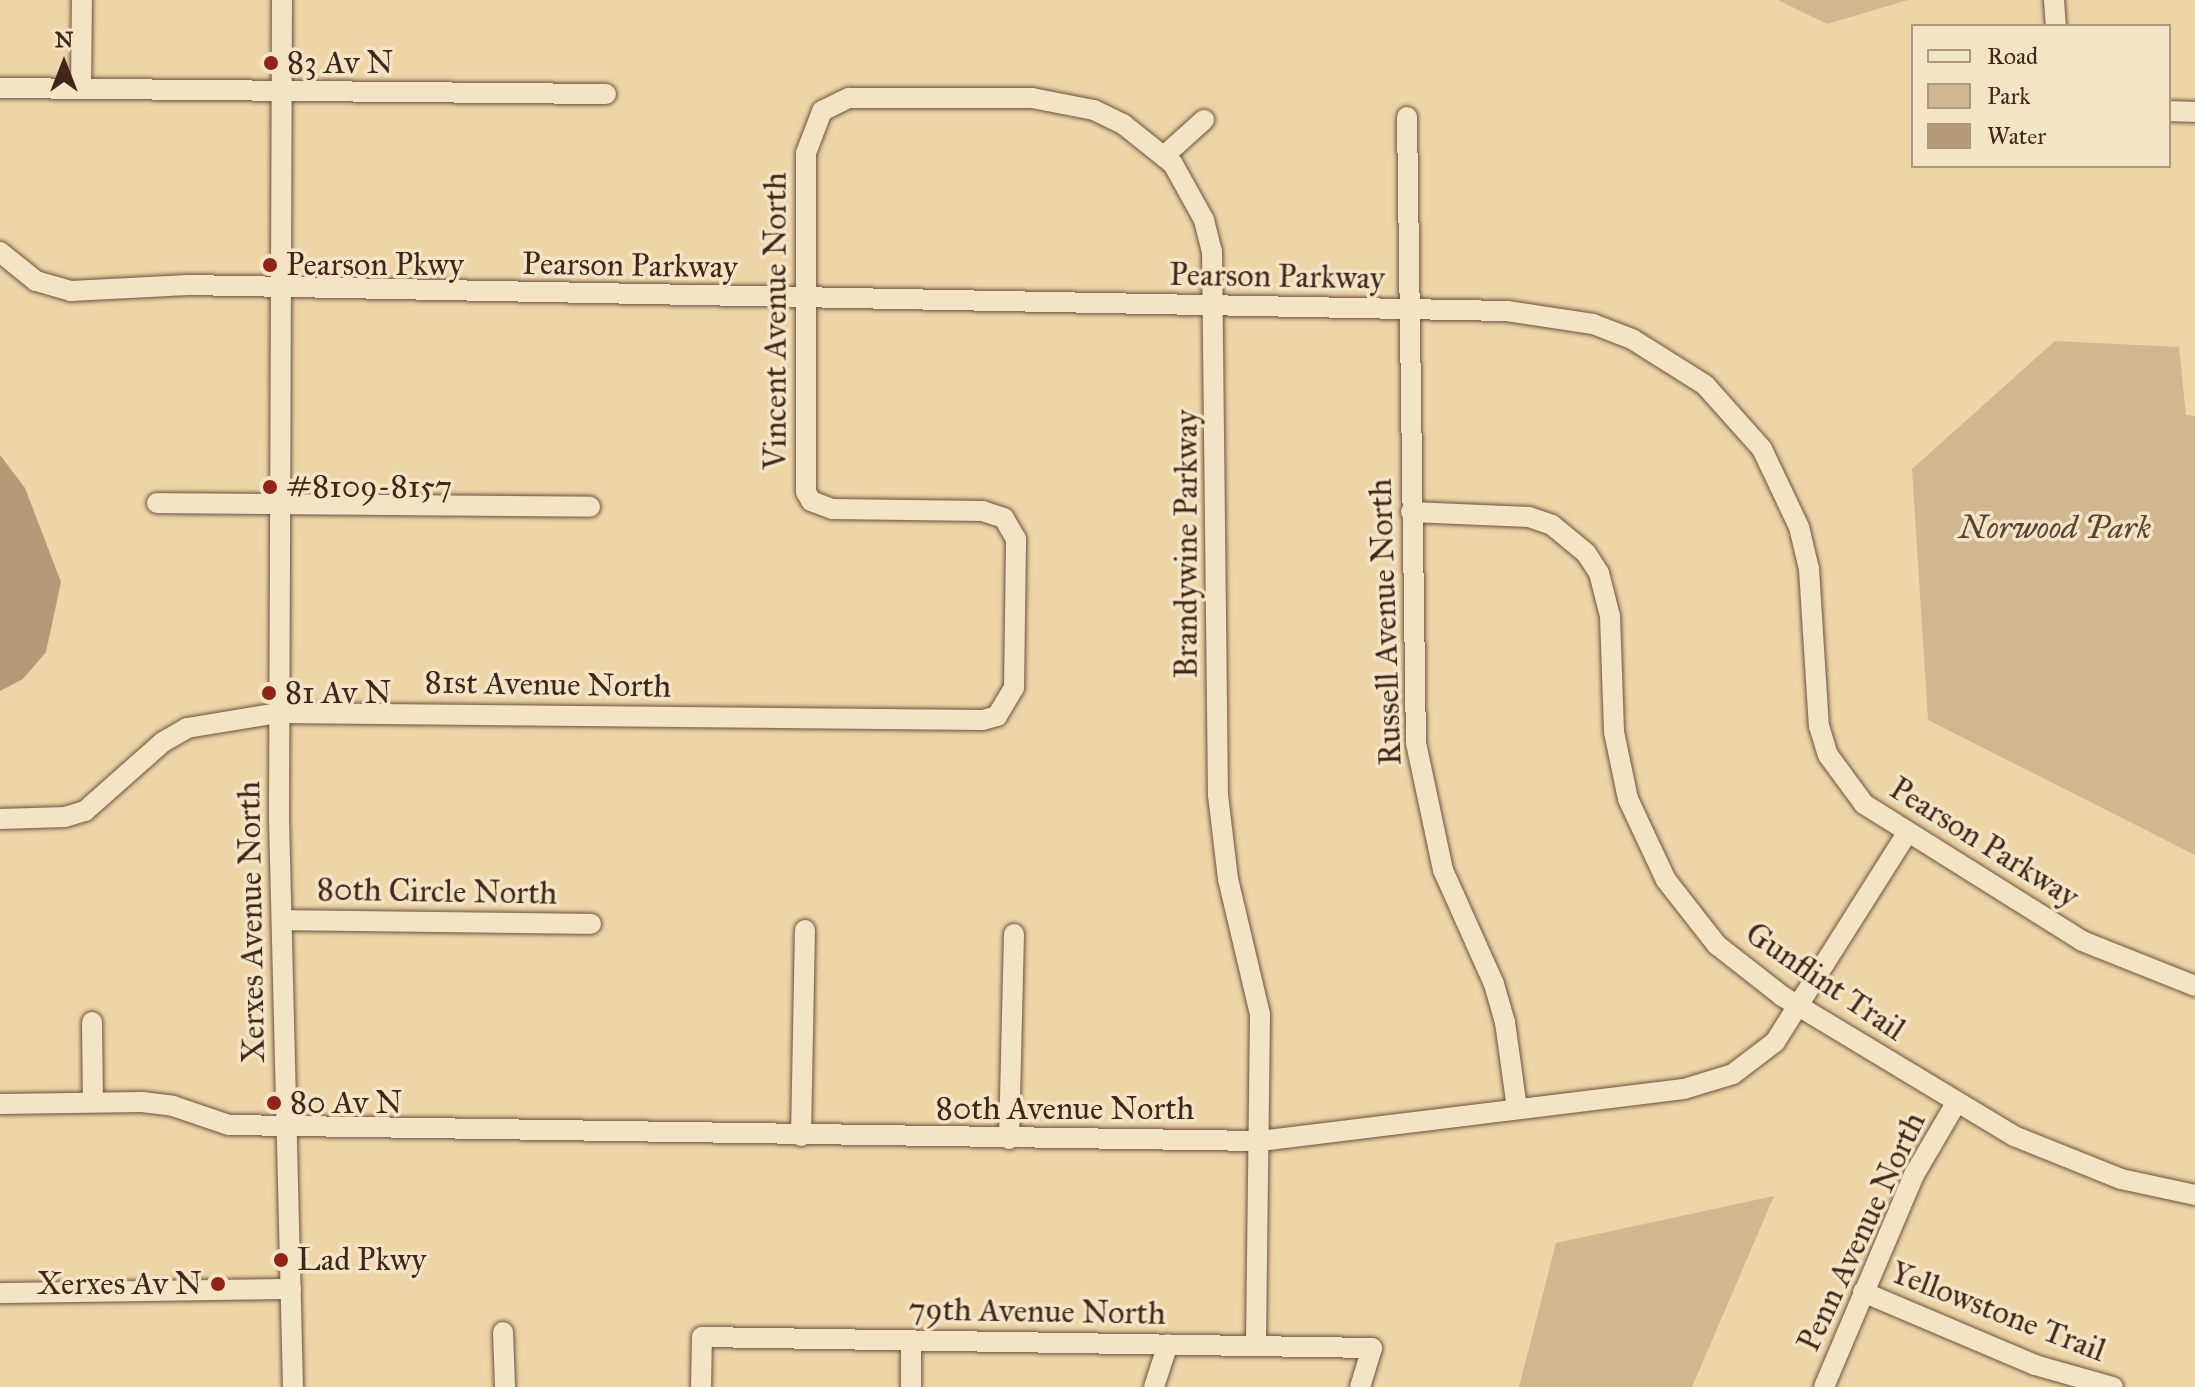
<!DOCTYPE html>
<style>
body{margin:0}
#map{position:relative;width:2195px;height:1387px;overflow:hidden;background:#edd5a8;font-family:"IM FELL Great Primer",serif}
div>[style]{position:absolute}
.green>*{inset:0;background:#d0b790}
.water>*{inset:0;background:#b39a78}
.roads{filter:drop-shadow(0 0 2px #6d523e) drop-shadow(0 0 2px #6d523e)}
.minor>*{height:20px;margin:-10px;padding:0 10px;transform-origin:10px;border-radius:10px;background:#f3e4c6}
.dots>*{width:22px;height:22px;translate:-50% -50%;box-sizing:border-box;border:4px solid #f3e4c6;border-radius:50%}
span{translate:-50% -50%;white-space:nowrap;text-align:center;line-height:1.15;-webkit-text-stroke:7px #f3e4c6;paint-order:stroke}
.poi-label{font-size:32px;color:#42261b}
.left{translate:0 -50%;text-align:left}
.right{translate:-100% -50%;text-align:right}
.street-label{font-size:32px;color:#42261b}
.park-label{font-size:32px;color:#5e4332;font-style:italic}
.legend{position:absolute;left:1911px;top:24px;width:260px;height:144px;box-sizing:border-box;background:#f3e4c6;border:2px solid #ac9882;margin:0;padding:10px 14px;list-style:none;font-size:24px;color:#42261b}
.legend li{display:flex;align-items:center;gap:16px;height:40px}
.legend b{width:40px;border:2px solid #ac9882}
.north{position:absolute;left:24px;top:24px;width:80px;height:80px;-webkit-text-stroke:6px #f3e4c6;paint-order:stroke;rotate:0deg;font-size:22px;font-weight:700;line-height:32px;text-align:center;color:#42261b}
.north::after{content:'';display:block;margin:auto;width:28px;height:36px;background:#42261b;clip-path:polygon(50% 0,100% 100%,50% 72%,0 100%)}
</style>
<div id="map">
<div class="green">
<i style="clip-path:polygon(1778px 0,1908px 0,1827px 24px)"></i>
<i style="clip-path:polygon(2055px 341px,2179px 347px,2186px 415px,2195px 416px,2195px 855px,1928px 720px,1912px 469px)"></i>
<i style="clip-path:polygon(1774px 1196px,1692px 1387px,1519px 1387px,1556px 1243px)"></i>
</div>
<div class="water">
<i style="clip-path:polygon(0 455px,25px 488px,61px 582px,46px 652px,23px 679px,0 691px)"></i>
</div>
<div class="roads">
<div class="minor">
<i style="left:282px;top:0;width:818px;rotate:90.21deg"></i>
<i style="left:279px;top:818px;width:569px;rotate:88.59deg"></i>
<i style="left:2054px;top:0;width:26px;rotate:86deg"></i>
<i style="left:0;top:88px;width:606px;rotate:0.57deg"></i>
<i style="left:81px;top:89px;width:89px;rotate:-89.4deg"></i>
<i style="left:2169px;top:111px;width:26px;rotate:2deg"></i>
<i style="left:1407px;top:117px;width:626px;rotate:89.18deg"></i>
<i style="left:1416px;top:743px;width:130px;rotate:78deg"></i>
<i style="left:1443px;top:870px;width:125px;rotate:65.9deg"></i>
<i style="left:1494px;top:984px;width:40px;rotate:74deg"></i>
<i style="left:1505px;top:1022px;width:87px;rotate:82.1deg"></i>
<i style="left:1164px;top:156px;width:54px;rotate:-42deg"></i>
<i style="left:0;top:252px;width:46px;rotate:38.9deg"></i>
<i style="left:36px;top:281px;width:36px;rotate:16deg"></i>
<i style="left:71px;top:291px;width:117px;rotate:-2.9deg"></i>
<i style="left:188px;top:285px;width:1319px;rotate:1.13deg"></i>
<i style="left:1507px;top:311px;width:87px;rotate:8.6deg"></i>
<i style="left:1593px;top:324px;width:42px;rotate:21deg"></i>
<i style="left:1632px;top:339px;width:86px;rotate:32.2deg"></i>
<i style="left:1705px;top:385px;width:86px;rotate:48.3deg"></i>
<i style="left:1762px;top:449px;width:86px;rotate:64.6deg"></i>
<i style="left:1799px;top:527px;width:43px;rotate:76.6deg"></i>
<i style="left:1809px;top:569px;width:157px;rotate:86.4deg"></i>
<i style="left:1819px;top:726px;width:30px;rotate:73deg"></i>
<i style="left:1828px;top:755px;width:61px;rotate:53.7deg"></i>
<i style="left:1864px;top:804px;width:257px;rotate:32.1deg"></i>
<i style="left:2082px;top:941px;width:122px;rotate:21.7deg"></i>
<i style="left:157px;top:503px;width:433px;rotate:0.5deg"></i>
<i style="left:1411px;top:512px;width:118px;rotate:2.4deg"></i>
<i style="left:1529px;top:517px;width:24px;rotate:19deg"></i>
<i style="left:1552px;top:525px;width:44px;rotate:39.5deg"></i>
<i style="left:1586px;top:553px;width:24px;rotate:57deg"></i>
<i style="left:1599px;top:573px;width:44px;rotate:75.7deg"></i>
<i style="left:1610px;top:616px;width:116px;rotate:88deg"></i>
<i style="left:1614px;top:732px;width:68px;rotate:78.2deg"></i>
<i style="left:1628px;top:799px;width:89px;rotate:64.9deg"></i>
<i style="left:1666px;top:880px;width:83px;rotate:51.9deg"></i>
<i style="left:1717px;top:945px;width:83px;rotate:38.1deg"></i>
<i style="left:1782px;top:996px;width:271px;rotate:31.1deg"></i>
<i style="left:2014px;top:1136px;width:115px;rotate:21.9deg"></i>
<i style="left:2121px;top:1179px;width:76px;rotate:12.2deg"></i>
<i style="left:0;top:819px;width:65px;rotate:-1.8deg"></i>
<i style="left:65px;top:817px;width:21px;rotate:-17deg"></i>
<i style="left:85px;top:811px;width:104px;rotate:-41.5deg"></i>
<i style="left:163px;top:742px;width:28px;rotate:-30deg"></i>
<i style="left:187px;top:728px;width:93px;rotate:-9.3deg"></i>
<i style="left:279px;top:713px;width:704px;rotate:0.57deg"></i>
<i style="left:983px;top:720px;width:15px;rotate:-16deg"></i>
<i style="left:997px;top:716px;width:33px;rotate:-59deg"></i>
<i style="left:1014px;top:688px;width:149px;rotate:-89.2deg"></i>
<i style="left:1016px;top:539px;width:24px;rotate:-120deg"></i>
<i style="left:1004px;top:518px;width:22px;rotate:-162deg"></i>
<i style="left:983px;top:511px;width:151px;rotate:-179.2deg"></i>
<i style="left:832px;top:509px;width:22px;rotate:-159deg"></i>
<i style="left:811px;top:501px;width:10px;rotate:-119deg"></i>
<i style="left:806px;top:492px;width:339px;rotate:-90deg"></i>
<i style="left:806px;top:153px;width:45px;rotate:-69.1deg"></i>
<i style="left:822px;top:111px;width:30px;rotate:-26deg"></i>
<i style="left:849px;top:98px;width:183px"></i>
<i style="left:1032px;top:98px;width:63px;rotate:11deg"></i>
<i style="left:1094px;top:110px;width:32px;rotate:26deg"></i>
<i style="left:1123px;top:124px;width:64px;rotate:38.7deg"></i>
<i style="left:1173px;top:164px;width:64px;rotate:61deg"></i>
<i style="left:1204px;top:220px;width:32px;rotate:76deg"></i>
<i style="left:1212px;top:251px;width:544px;rotate:89.37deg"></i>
<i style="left:1218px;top:795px;width:85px;rotate:83.2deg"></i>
<i style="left:1228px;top:879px;width:139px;rotate:76.7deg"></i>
<i style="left:1260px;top:1014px;width:332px;rotate:90.7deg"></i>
<i style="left:282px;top:920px;width:309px;rotate:0.7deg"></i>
<i style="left:92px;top:1022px;width:80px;rotate:89.3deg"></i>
<i style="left:0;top:1104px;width:142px;rotate:-0.8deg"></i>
<i style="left:142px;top:1102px;width:31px;rotate:7deg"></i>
<i style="left:173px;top:1106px;width:59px;rotate:18.7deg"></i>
<i style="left:229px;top:1125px;width:1031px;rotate:0.89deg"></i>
<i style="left:1260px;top:1141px;width:427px;rotate:-7deg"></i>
<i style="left:1684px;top:1089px;width:51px;rotate:-17deg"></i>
<i style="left:1733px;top:1074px;width:53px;rotate:-37.3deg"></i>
<i style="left:1775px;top:1042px;width:247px;rotate:-57.7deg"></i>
<i style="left:801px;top:1136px;width:206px;rotate:-88.9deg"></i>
<i style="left:1009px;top:1139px;width:205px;rotate:-88.6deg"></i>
<i style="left:1863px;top:1292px;width:187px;rotate:23deg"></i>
<i style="left:2035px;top:1365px;width:81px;rotate:15.8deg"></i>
<i style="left:0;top:1293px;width:291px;rotate:-0.8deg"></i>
<i style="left:503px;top:1332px;width:55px;rotate:87.9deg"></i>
<i style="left:911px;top:1340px;width:47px;rotate:90deg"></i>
<i style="left:701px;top:1387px;width:50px;rotate:-88.9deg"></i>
<i style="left:702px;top:1337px;width:670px;rotate:0.94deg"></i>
<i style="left:1372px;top:1348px;width:41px;rotate:107.1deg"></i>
<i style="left:1154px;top:1387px;width:45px;rotate:-72deg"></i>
<i style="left:1824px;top:1387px;width:230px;rotate:-67deg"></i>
<i style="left:1914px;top:1175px;width:83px;rotate:-59.7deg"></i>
</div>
</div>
<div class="dots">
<i style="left:271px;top:63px;background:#8f2418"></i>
<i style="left:270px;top:265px;background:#8f2418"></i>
<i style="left:270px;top:487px;background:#8f2418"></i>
<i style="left:269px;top:693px;background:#8f2418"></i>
<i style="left:274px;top:1103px;background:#8f2418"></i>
<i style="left:281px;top:1260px;background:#8f2418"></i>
<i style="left:218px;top:1284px;background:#8f2418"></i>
</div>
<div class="poi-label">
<span class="left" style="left:287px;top:63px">83 Av N</span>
<span class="left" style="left:286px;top:265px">Pearson Pkwy</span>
<span class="left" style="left:286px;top:487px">#8109-8157</span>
<span class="left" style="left:285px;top:693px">81 Av N</span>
<span class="left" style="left:290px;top:1103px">80 Av N</span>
<span class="left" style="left:297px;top:1260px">Lad Pkwy</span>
<span class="right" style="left:202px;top:1284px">Xerxes Av N</span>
</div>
<div class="street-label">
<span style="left:630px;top:266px;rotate:1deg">Pearson Parkway</span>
<span style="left:1277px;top:277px;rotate:1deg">Pearson Parkway</span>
<span style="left:776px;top:321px;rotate:-90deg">Vincent Avenue North</span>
<span style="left:1187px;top:544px;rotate:-90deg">Brandywine Parkway</span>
<span style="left:1386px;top:622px;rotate:-92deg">Russell Avenue North</span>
<span style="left:548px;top:685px;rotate:1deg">81st Avenue North</span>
<span style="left:1984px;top:843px;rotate:32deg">Pearson Parkway</span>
<span style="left:437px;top:892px;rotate:1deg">80th Circle North</span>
<span style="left:252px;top:922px;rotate:-91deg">Xerxes Avenue North</span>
<span style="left:1825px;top:982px;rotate:34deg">Gunflint Trail</span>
<span style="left:1065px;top:1109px">80th Avenue North</span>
<span style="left:1862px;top:1232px;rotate:-65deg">Penn Avenue North</span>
<span style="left:1037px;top:1312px;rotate:1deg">79th Avenue North</span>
<span style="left:1998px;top:1312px;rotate:21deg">Yellowstone Trail</span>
</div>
<div class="park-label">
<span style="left:2055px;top:528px">Norwood Park</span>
</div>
<ul class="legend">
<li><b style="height:10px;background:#f3e4c6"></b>Road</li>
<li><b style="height:22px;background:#d0b790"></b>Park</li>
<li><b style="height:22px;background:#b39a78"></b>Water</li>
</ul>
<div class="north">N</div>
</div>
